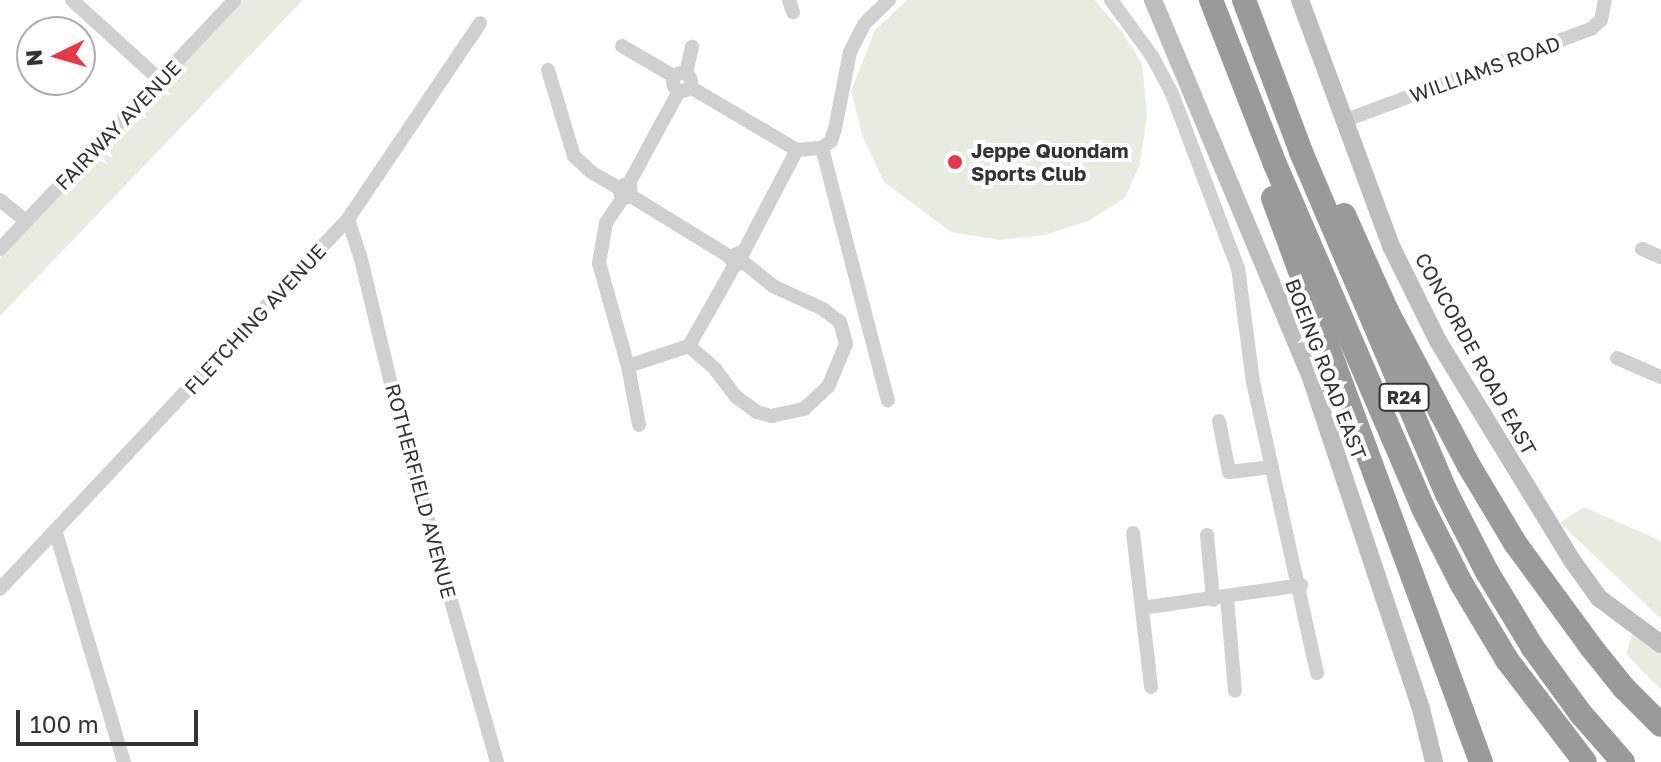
<!DOCTYPE html>
<style>
body{margin:0}
#map{position:relative;width:1661px;height:762px;overflow:hidden;background:#fff;font-family:"Golos Text",sans-serif}
div>[style]{position:absolute}
.green>*{inset:0;background:#e6ecdf}
.street>*{height:14px;margin:-7px;padding:0 7px;transform-origin:7px;border-radius:7px;background:#d0d0d0}
.street>.ring{margin:-7px;padding:0;box-sizing:content-box;background:none;border:14px solid #d0d0d0;border-radius:50%}
.secondary>*{height:18px;margin:-9px;padding:0 9px;transform-origin:9px;border-radius:9px;background:#bdbdbd}
.highway>*{height:24px;margin:-12px;padding:0 12px;transform-origin:12px;border-radius:12px;background:#9a9a9a}
.dots>*{width:22px;height:22px;translate:-50% -50%;box-sizing:border-box;border:4px solid #fff;border-radius:50%}
span{translate:-50% -50%;white-space:nowrap;text-align:center;line-height:1.15;-webkit-text-stroke:8px #fff;paint-order:stroke}
.shield-label span{padding:2px 6px;background:#fff;border:2px solid;border-radius:6px;-webkit-text-stroke-width:0}
.shield-label{font-size:18px;color:#333;font-weight:700}
.street-label{font-size:20px;color:#333}
.poi-label{font-size:20px;color:#333;font-weight:700}
.left{translate:0 -50%;text-align:left}
.north{position:absolute;left:16px;top:16px;width:80px;height:80px;box-sizing:border-box;background:#fff;border:2px solid #adadad;border-radius:50%;rotate:265deg;font-size:22px;font-weight:700;line-height:32px;text-align:center;color:#333}
.north::after{content:'';display:block;margin:auto;width:28px;height:36px;background:#e63946;clip-path:polygon(50% 0,100% 100%,50% 72%,0 100%)}
.scale{position:absolute;left:16px;top:710px;width:182px;height:36px;box-sizing:border-box;border:4px solid #333;border-top:0;padding-left:10px;font-size:24px;line-height:28px;white-space:nowrap;color:#333;-webkit-text-stroke:6px #fff;paint-order:stroke}
</style>
<div id="map">
<div class="green">
<i style="clip-path:polygon(244px 0,303px 0,0 316px,0 258px)"></i>
<i style="clip-path:polygon(907px 0,1095px 0,1123px 33px,1142px 64px,1147px 114px,1140px 164px,1125px 198px,1088px 221px,1045px 235px,999px 240px,951px 232px,884px 182px,863px 137px,851px 91px,875px 30px)"></i>
<i style="clip-path:polygon(1584px 507px,1661px 541px,1661px 619px,1560px 523px)"></i>
<i style="clip-path:polygon(1632px 634px,1661px 652px,1661px 690px,1626px 654px)"></i>
</div>
<div class="street">
<i style="left:72px;top:0;width:120px;rotate:42.3deg"></i>
<i style="left:789px;top:0;width:13px;rotate:72deg"></i>
<i style="left:1111px;top:0;width:69px;rotate:53.8deg"></i>
<i style="left:1152px;top:56px;width:40px;rotate:62deg"></i>
<i style="left:1171px;top:91px;width:189px;rotate:69.3deg"></i>
<i style="left:1238px;top:268px;width:115px;rotate:82.5deg"></i>
<i style="left:1253px;top:382px;width:298px;rotate:77.6deg"></i>
<i style="left:622px;top:46px;width:61px;rotate:30.3deg"></i>
<i style="left:548px;top:70px;width:90px;rotate:73.2deg"></i>
<i style="left:574px;top:156px;width:23px;rotate:43deg"></i>
<i style="left:591px;top:172px;width:32px;rotate:30deg"></i>
<i class="ring" style="left:673px;top:73px;width:4px;height:4px"></i>
<i style="left:686px;top:73px;width:27px;rotate:-77deg"></i>
<i style="left:690px;top:87px;width:124px;rotate:30.5deg"></i>
<i style="left:797px;top:150px;width:25px;rotate:-5deg"></i>
<i style="left:822px;top:148px;width:11px;rotate:-38deg"></i>
<i style="left:831px;top:141px;width:13px;rotate:-72deg"></i>
<i style="left:835px;top:129px;width:78px;rotate:-79deg"></i>
<i style="left:850px;top:52px;width:31px;rotate:-63deg"></i>
<i style="left:864px;top:24px;width:35px;rotate:-44deg"></i>
<i style="left:1346px;top:120px;width:261px;rotate:-20.4deg"></i>
<i style="left:1591px;top:29px;width:13px;rotate:-42deg"></i>
<i style="left:1601px;top:20px;width:20px;rotate:-79deg"></i>
<i style="left:822px;top:148px;width:261px;rotate:75.4deg"></i>
<i style="left:628px;top:185px;width:107px;rotate:-61.5deg"></i>
<i style="left:631px;top:196px;width:9px;rotate:-96deg"></i>
<i style="left:630px;top:187px;width:6px;rotate:-162deg"></i>
<i style="left:624px;top:185px;width:6px;rotate:149deg"></i>
<i style="left:619px;top:188px;width:11px;rotate:75deg"></i>
<i style="left:622px;top:199px;width:9px;rotate:-18deg"></i>
<i style="left:631px;top:196px;width:116px;rotate:31.6deg"></i>
<i style="left:622px;top:199px;width:29px;rotate:124deg"></i>
<i style="left:606px;top:223px;width:41px;rotate:99.9deg"></i>
<i style="left:599px;top:263px;width:107px;rotate:74.3deg"></i>
<i style="left:628px;top:366px;width:60px;rotate:79.4deg"></i>
<i style="left:0;top:200px;width:33px;rotate:39deg"></i>
<i style="left:348px;top:219px;width:38px;rotate:72deg"></i>
<i style="left:360px;top:255px;width:168px;rotate:76.5deg"></i>
<i style="left:399px;top:418px;width:358px;rotate:74.1deg"></i>
<i style="left:0;top:249px;width:342px;rotate:-46.7deg"></i>
<i style="left:1642px;top:249px;width:21px;rotate:23deg"></i>
<i style="left:742px;top:255px;width:119px;rotate:-62.4deg"></i>
<i style="left:689px;top:346px;width:35px;rotate:41deg"></i>
<i style="left:715px;top:369px;width:34px;rotate:53deg"></i>
<i style="left:735px;top:396px;width:27px;rotate:36deg"></i>
<i style="left:757px;top:412px;width:15px;rotate:16deg"></i>
<i style="left:771px;top:416px;width:34px;rotate:-12deg"></i>
<i style="left:804px;top:409px;width:33px;rotate:-43deg"></i>
<i style="left:828px;top:387px;width:47px;rotate:-67.3deg"></i>
<i style="left:846px;top:344px;width:23px;rotate:-105deg"></i>
<i style="left:840px;top:322px;width:21px;rotate:-143deg"></i>
<i style="left:823px;top:309px;width:55px;rotate:-155.3deg"></i>
<i style="left:773px;top:286px;width:38px;rotate:-141deg"></i>
<i style="left:743px;top:262px;width:10px;rotate:-114deg"></i>
<i style="left:739px;top:253px;width:10px;rotate:156deg"></i>
<i style="left:730px;top:257px;width:10px;rotate:66deg"></i>
<i style="left:734px;top:266px;width:10px;rotate:-24deg"></i>
<i style="left:1617px;top:358px;width:48px;rotate:23.4deg"></i>
<i style="left:628px;top:366px;width:64px;rotate:-18.2deg"></i>
<i style="left:689px;top:346px;width:92px;rotate:-60.6deg"></i>
<i style="left:1219px;top:421px;width:52px;rotate:78.9deg"></i>
<i style="left:1229px;top:472px;width:43px;rotate:-6.6deg"></i>
<i style="left:56px;top:533px;width:239px;rotate:73.5deg"></i>
<i style="left:1133px;top:533px;width:155px;rotate:83.3deg"></i>
<i style="left:1207px;top:535px;width:65px;rotate:84.7deg"></i>
<i style="left:0;top:589px;width:508px;rotate:-46.76deg"></i>
<i style="left:348px;top:219px;width:236px;rotate:-56deg"></i>
<i style="left:1227px;top:598px;width:93px;rotate:85.1deg"></i>
<i style="left:1142px;top:608px;width:161px;rotate:-8.2deg"></i>
</div>
<div class="secondary">
<i style="left:1153px;top:0;width:413px;rotate:67.3deg"></i>
<i style="left:1312px;top:381px;width:346px;rotate:71.6deg"></i>
<i style="left:1421px;top:709px;width:55px;rotate:76.2deg"></i>
<i style="left:1300px;top:0;width:262px;rotate:69.7deg"></i>
<i style="left:1391px;top:246px;width:106px;rotate:63.7deg"></i>
<i style="left:1438px;top:341px;width:255px;rotate:58.6deg"></i>
<i style="left:1571px;top:559px;width:48px;rotate:54.3deg"></i>
<i style="left:1599px;top:598px;width:77px;rotate:36.6deg"></i>
</div>
<div class="highway">
<i style="left:1211px;top:0;width:176px;rotate:68.7deg"></i>
<i style="left:1275px;top:164px;width:374px;rotate:66.7deg"></i>
<i style="left:1423px;top:508px;width:84px;rotate:63.1deg"></i>
<i style="left:1461px;top:583px;width:90px;rotate:59.1deg"></i>
<i style="left:1507px;top:660px;width:128px;rotate:52.6deg"></i>
<i style="left:1244px;top:0;width:162px;rotate:69.4deg"></i>
<i style="left:1301px;top:152px;width:372px;rotate:66.9deg"></i>
<i style="left:1447px;top:494px;width:88px;rotate:62.9deg"></i>
<i style="left:1487px;top:572px;width:89px;rotate:58.8deg"></i>
<i style="left:1533px;top:648px;width:82px;rotate:54deg"></i>
<i style="left:1581px;top:714px;width:64px;rotate:48.8deg"></i>
<i style="left:1273px;top:198px;width:601px;rotate:69.76deg"></i>
<i style="left:1344px;top:215px;width:105px;rotate:65.9deg"></i>
<i style="left:1387px;top:311px;width:175px;rotate:62.1deg"></i>
<i style="left:1469px;top:466px;width:90px;rotate:59.1deg"></i>
<i style="left:1515px;top:543px;width:129px;rotate:53.8deg"></i>
<i style="left:1591px;top:647px;width:53px;rotate:51.2deg"></i>
<i style="left:1624px;top:688px;width:52px;rotate:45deg"></i>
</div>
<div class="dots">
<i style="left:955px;top:162px;background:#e63946"></i>
</div>
<div class="shield-label">
<span style="left:1404px;top:397px">R24</span>
</div>
<div class="street-label">
<span style="left:1485px;top:69px;rotate:-20deg">WILLIAMS ROAD</span>
<span style="left:118px;top:125px;rotate:-46deg">FAIRWAY AVENUE</span>
<span style="left:255px;top:319px;rotate:-47deg">FLETCHING AVENUE</span>
<span style="left:1476px;top:354px;rotate:61deg">CONCORDE ROAD EAST</span>
<span style="left:1326px;top:369px;rotate:69deg">BOEING ROAD EAST</span>
<span style="left:421px;top:491px;rotate:75deg">ROTHERFIELD AVENUE</span>
</div>
<div class="poi-label">
<span class="left" style="left:971px;top:162px">Jeppe Quondam<br>Sports Club</span>
</div>
<div class="north">N</div>
<div class="scale">100 m</div>
</div>
